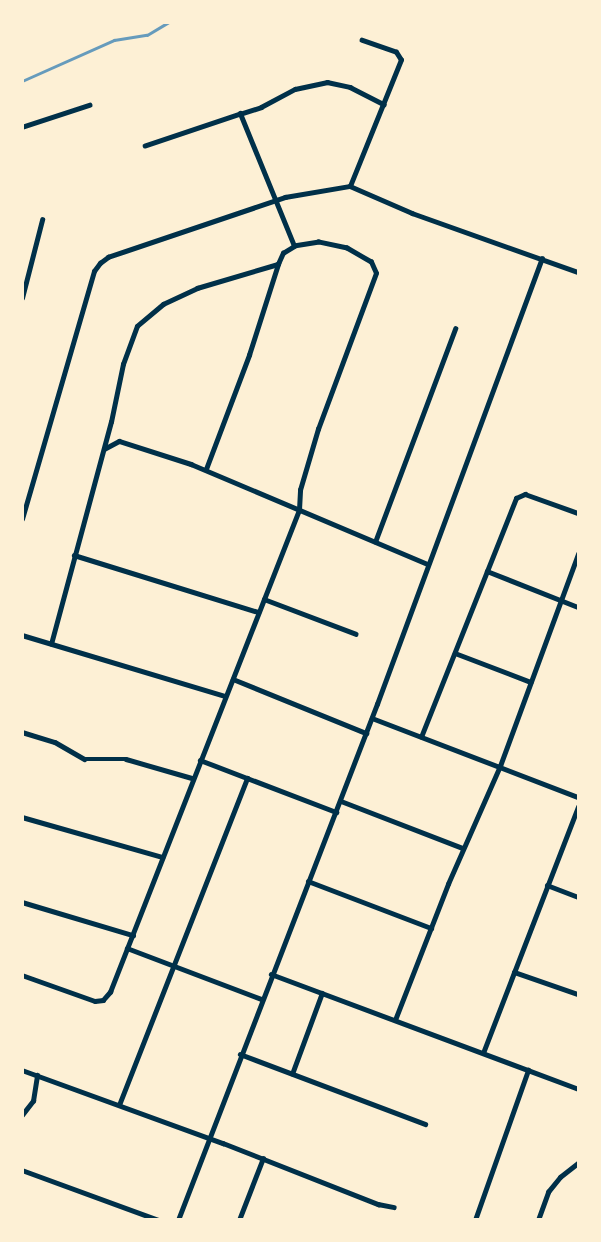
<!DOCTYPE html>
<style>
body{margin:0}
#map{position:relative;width:601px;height:1242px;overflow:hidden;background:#fdf0d5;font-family:Figtree,sans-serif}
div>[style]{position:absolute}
.stream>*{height:3px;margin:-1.5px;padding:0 1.5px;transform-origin:1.5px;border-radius:1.5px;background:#669bbc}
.minor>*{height:4.5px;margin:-2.25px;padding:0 2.25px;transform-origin:2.25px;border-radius:2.25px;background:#003049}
span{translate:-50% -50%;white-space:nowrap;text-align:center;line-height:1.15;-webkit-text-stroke:4px #fdf0d5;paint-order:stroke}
.frame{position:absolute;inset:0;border:24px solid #fdf0d5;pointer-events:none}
</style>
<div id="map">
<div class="stream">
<i style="left:22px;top:81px;width:101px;rotate:-24deg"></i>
<i style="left:114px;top:40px;width:33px;rotate:-9deg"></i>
<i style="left:147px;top:35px;width:26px;rotate:-31deg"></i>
</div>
<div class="minor">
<i style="left:240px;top:114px;width:22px;rotate:-18deg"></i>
<i style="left:261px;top:107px;width:38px;rotate:-28deg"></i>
<i style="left:295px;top:89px;width:33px;rotate:-12deg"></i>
<i style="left:327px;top:82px;width:24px;rotate:12deg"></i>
<i style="left:350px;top:87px;width:38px;rotate:27deg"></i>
<i style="left:22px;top:127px;width:71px;rotate:-18.2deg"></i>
<i style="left:350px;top:186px;width:68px;rotate:23.5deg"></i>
<i style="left:412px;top:213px;width:176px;rotate:19.6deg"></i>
<i style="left:22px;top:298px;width:81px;rotate:-75.6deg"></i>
<i style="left:104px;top:449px;width:17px;rotate:-28deg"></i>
<i style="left:119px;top:441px;width:76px;rotate:17.7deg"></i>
<i style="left:191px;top:464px;width:257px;rotate:22.9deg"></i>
<i style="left:206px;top:469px;width:122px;rotate:-69.3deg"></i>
<i style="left:249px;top:355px;width:96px;rotate:-72.3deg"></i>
<i style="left:278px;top:264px;width:12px;rotate:-66deg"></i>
<i style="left:283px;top:253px;width:13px;rotate:-32deg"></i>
<i style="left:22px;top:519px;width:258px;rotate:-73.8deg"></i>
<i style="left:94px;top:271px;width:10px;rotate:-53deg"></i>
<i style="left:100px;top:263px;width:10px;rotate:-37deg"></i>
<i style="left:108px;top:257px;width:187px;rotate:-18.7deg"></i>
<i style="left:285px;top:197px;width:66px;rotate:-9.6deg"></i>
<i style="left:350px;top:186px;width:136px;rotate:-68deg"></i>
<i style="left:401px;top:60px;width:9px;rotate:-122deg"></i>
<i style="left:396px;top:52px;width:36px;rotate:-161deg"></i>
<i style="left:375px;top:542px;width:228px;rotate:-69.4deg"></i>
<i style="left:74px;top:555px;width:193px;rotate:17.2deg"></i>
<i style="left:487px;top:571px;width:98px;rotate:21.6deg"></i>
<i style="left:264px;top:599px;width:98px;rotate:20.8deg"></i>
<i style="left:22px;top:635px;width:212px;rotate:16.7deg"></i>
<i style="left:51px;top:644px;width:230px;rotate:-74.9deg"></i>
<i style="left:111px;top:422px;width:59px;rotate:-78.3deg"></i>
<i style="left:123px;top:364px;width:40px;rotate:-69.8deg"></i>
<i style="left:137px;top:326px;width:34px;rotate:-40deg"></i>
<i style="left:163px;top:304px;width:38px;rotate:-25deg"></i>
<i style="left:197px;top:288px;width:84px;rotate:-16.5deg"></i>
<i style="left:455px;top:653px;width:81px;rotate:20.9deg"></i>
<i style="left:233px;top:679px;width:144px;rotate:22.1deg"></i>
<i style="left:372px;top:718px;width:221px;rotate:21deg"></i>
<i style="left:22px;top:732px;width:34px;rotate:17deg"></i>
<i style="left:55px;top:742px;width:34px;rotate:30deg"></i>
<i style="left:85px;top:759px;width:41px"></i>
<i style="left:126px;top:759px;width:69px;rotate:16.1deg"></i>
<i style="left:421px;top:737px;width:257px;rotate:-68.3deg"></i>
<i style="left:516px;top:498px;width:10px;rotate:-24deg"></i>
<i style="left:525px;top:494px;width:56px;rotate:19.7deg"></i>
<i style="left:200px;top:760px;width:146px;rotate:20.9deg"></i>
<i style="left:341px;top:801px;width:131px;rotate:21.1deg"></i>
<i style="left:22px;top:817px;width:146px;rotate:15.9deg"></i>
<i style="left:308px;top:881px;width:132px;rotate:20.9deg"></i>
<i style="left:547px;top:885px;width:33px;rotate:21deg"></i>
<i style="left:22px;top:902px;width:116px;rotate:16.6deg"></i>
<i style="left:127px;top:948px;width:143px;rotate:20.8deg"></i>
<i style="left:514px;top:972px;width:68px;rotate:19deg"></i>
<i style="left:271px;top:974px;width:328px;rotate:20.5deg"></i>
<i style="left:22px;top:975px;width:77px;rotate:19.6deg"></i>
<i style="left:95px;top:1001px;width:8px;rotate:-7deg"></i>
<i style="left:103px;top:1000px;width:11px;rotate:-49deg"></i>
<i style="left:110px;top:992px;width:518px;rotate:-68.59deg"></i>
<i style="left:299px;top:510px;width:20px;rotate:-87deg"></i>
<i style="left:300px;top:490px;width:64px;rotate:-73.6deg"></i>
<i style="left:318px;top:429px;width:166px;rotate:-69.6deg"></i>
<i style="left:376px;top:273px;width:12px;rotate:-114deg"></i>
<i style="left:371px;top:262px;width:28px;rotate:-150deg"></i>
<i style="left:347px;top:248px;width:29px;rotate:-168deg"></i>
<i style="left:319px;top:242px;width:25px;rotate:171deg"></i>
<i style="left:294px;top:246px;width:143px;rotate:-112.2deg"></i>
<i style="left:240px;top:114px;width:100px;rotate:161.4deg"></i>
<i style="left:395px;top:1020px;width:146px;rotate:-68.7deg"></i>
<i style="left:448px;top:884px;width:129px;rotate:-66.2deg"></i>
<i style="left:500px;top:766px;width:226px;rotate:-69.8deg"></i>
<i style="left:483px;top:1053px;width:264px;rotate:-68.9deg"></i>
<i style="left:240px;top:1054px;width:198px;rotate:20.7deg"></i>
<i style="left:22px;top:1070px;width:214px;rotate:20deg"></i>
<i style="left:223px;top:1143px;width:167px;rotate:21.5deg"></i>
<i style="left:378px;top:1204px;width:16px;rotate:11deg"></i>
<i style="left:292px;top:1074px;width:86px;rotate:-69.7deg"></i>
<i style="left:119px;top:1105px;width:351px;rotate:-68.6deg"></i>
<i style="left:22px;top:1115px;width:18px;rotate:-52deg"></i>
<i style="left:33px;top:1101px;width:26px;rotate:-81deg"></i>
<i style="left:22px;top:1170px;width:146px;rotate:20.1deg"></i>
<i style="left:178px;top:1220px;width:553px;rotate:-68.91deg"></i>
<i style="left:377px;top:704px;width:475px;rotate:-69.7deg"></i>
<i style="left:239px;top:1220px;width:66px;rotate:-68.8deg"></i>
<i style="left:475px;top:1220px;width:159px;rotate:-70.5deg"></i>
<i style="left:538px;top:1220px;width:30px;rotate:-70deg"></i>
<i style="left:548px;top:1192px;width:19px;rotate:-51deg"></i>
<i style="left:560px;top:1177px;width:23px;rotate:-38deg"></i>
</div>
<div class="frame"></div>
</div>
